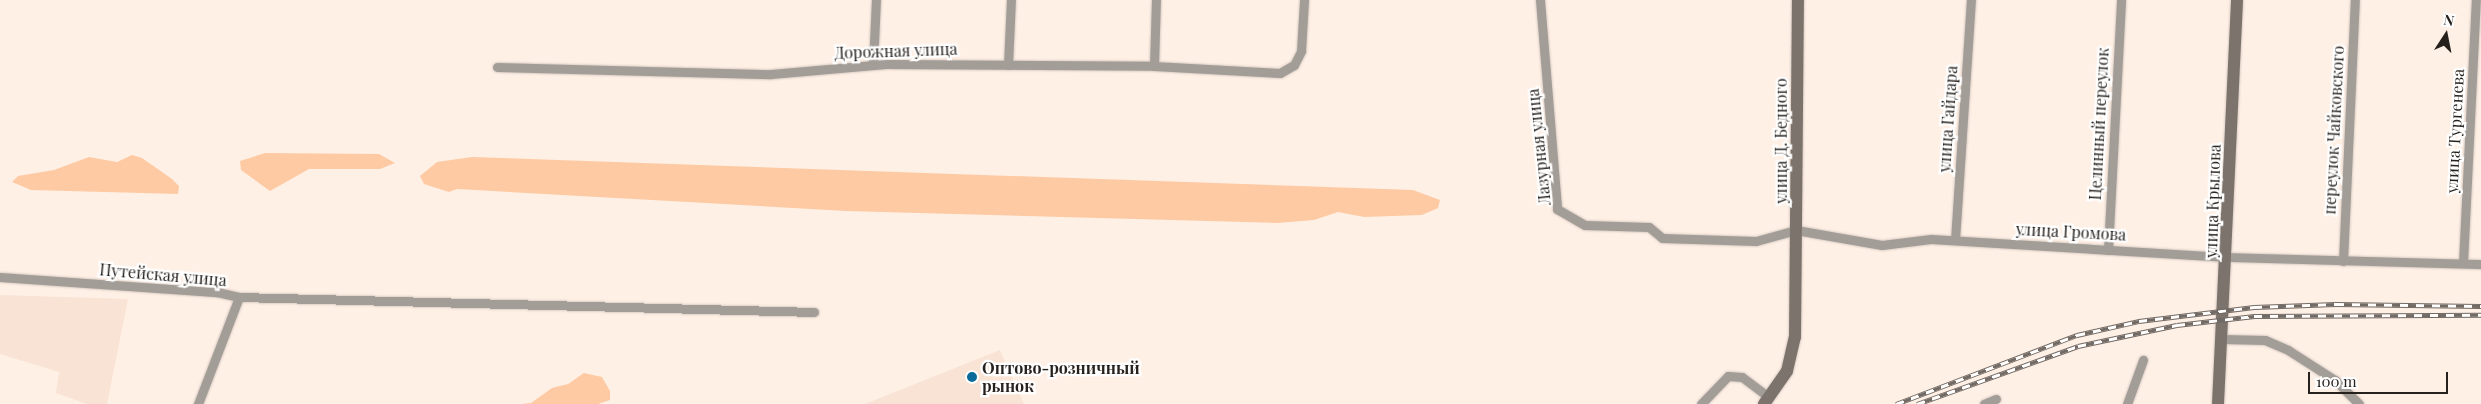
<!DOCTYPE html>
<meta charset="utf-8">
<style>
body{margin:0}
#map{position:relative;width:2481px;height:404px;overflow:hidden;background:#fff0e6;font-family:"Playfair Display",serif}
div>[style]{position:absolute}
.built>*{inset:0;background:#f8e3d4}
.green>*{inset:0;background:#fecaa3}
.roads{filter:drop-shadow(0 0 1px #d8cbc2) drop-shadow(0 0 1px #d8cbc2)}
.street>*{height:9px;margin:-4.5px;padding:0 4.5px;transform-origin:4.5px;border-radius:4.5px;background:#a39d98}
.secondary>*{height:12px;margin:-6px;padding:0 6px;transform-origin:6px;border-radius:6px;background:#7c736d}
.rail>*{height:4.5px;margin-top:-2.25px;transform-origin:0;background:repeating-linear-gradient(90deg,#fff 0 8px,#726a64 0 16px);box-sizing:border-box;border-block:1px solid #726a64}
.dots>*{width:14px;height:14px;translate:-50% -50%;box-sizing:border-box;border:2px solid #fff;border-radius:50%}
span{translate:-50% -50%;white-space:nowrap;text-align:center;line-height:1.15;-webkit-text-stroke:4.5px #fff;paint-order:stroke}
.street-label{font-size:16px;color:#26211d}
.poi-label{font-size:16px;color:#26211d;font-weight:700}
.left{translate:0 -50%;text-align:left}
.north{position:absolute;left:2421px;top:10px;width:50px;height:50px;-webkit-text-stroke:4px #fff;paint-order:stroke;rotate:11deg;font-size:14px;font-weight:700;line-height:20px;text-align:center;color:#26211d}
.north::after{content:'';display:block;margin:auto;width:18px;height:22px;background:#26211d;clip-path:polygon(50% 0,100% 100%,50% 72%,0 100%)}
.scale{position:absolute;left:2308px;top:372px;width:140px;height:22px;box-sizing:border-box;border:2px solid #26211d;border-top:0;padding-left:6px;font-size:15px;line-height:18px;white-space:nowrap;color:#26211d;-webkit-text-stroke:4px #fff;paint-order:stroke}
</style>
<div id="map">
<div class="built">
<i style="clip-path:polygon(0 295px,128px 299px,107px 404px,87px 404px,56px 393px,59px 372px,0 354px)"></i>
<i style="clip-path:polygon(1000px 350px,1024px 404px,865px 404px)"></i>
</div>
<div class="green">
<i style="clip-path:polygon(265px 153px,379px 154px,395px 163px,380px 169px,309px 169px,270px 191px,241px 170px,240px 161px)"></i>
<i style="clip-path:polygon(132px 155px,142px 158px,172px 179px,179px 186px,178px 194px,31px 190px,12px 182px,18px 176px,54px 170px,89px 157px,117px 162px)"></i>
<i style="clip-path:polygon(472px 157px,1413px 190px,1440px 200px,1438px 208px,1422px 215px,1364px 217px,1338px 212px,1314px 220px,1277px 223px,846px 211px,457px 189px,449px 192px,424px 184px,420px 176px,437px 162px)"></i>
<i style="clip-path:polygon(584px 373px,602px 377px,610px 391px,610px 400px,598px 404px,522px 404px,531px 403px,552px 388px,568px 384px)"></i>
</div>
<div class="roads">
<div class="street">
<i style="left:1540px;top:0;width:210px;rotate:85.3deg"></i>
<i style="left:1557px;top:209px;width:32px;rotate:30deg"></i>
<i style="left:1585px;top:225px;width:64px;rotate:1.8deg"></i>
<i style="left:1649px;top:227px;width:17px;rotate:40deg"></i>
<i style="left:1662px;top:238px;width:94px;rotate:1.8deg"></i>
<i style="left:1756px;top:241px;width:41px;rotate:-15.4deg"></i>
<i style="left:1796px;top:230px;width:87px;rotate:9.9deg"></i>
<i style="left:1882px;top:245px;width:49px;rotate:-7deg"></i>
<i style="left:1931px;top:239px;width:297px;rotate:3.5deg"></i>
<i style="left:2227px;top:257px;width:254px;rotate:1.6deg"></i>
<i style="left:873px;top:65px;width:65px;rotate:-87.4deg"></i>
<i style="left:1008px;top:65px;width:65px;rotate:-87.4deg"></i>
<i style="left:1154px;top:66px;width:66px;rotate:-88.3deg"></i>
<i style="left:497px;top:67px;width:274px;rotate:1.5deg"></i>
<i style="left:771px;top:74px;width:115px;rotate:-5deg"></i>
<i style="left:886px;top:64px;width:268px;rotate:0.4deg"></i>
<i style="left:1154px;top:66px;width:126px;rotate:3.2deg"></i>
<i style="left:1280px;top:73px;width:16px;rotate:-30deg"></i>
<i style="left:1294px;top:65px;width:16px;rotate:-63deg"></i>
<i style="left:1301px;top:51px;width:51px;rotate:-86.6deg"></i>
<i style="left:1955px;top:240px;width:241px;rotate:-86.2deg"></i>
<i style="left:2108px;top:250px;width:250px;rotate:-87deg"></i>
<i style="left:2343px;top:261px;width:261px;rotate:-87.4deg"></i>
<i style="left:2463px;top:263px;width:263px;rotate:-87.2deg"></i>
<i style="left:0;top:277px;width:218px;rotate:4deg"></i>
<i style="left:217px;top:292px;width:23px;rotate:13deg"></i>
<i style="left:239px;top:297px;width:115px;rotate:111deg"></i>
<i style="left:239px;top:297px;width:575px;rotate:1.49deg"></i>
<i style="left:2222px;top:339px;width:43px;rotate:1.3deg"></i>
<i style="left:2265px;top:340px;width:25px;rotate:23deg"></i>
<i style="left:2288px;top:350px;width:56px;rotate:32.6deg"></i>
<i style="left:2335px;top:380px;width:34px;rotate:45deg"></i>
<i style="left:1701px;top:404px;width:39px;rotate:-46deg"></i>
<i style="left:1728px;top:376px;width:14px;rotate:4deg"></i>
<i style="left:1742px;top:377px;width:34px;rotate:37deg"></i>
<i style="left:1984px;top:404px;width:13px;rotate:-23deg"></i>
<i style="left:2127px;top:404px;width:47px;rotate:-70deg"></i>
</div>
<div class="secondary">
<i style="left:1764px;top:404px;width:40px;rotate:-55.1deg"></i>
<i style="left:1787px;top:371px;width:35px;rotate:-77deg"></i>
<i style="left:1795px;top:337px;width:337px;rotate:-89.5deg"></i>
<i style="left:2218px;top:404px;width:404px;rotate:-87.3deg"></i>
</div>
</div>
<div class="rail">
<i style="left:1896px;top:404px;width:194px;rotate:-20.9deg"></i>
<i style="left:2077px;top:335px;width:64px;rotate:-12.7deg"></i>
<i style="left:2139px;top:321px;width:116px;rotate:-6.9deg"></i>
<i style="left:2254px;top:307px;width:82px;rotate:-2.1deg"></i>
<i style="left:2336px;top:304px;width:145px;rotate:0.8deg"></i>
<i style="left:1917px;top:404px;width:171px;rotate:-19.8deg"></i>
<i style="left:2078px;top:346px;width:101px;rotate:-12deg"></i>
<i style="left:2177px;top:325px;width:78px;rotate:-6.7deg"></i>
<i style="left:2254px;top:316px;width:227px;rotate:-0.3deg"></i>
</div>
<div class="dots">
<i style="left:972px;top:377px;background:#0a6a99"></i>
</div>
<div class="street-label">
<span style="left:896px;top:51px;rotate:-2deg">Дорожная улица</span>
<span style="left:1948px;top:119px;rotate:-86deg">улица Гайдара</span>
<span style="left:2099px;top:124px;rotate:-87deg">Целинный переулок</span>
<span style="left:2334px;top:130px;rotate:-87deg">переулок Чайковского</span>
<span style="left:2455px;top:131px;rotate:-87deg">улица Тургенева</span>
<span style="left:1781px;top:141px;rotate:-90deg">улица Д. Бедного</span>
<span style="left:1539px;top:147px;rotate:-96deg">Лазурная улица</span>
<span style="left:2213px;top:201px;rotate:-88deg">улица Крылова</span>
<span style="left:2071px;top:232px;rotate:3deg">улица Громова</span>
<span style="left:163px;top:275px;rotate:5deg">Путейская улица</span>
</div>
<div class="poi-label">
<span class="left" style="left:982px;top:377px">Оптово-розничный<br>рынок</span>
</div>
<div class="north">N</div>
<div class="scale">100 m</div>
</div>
